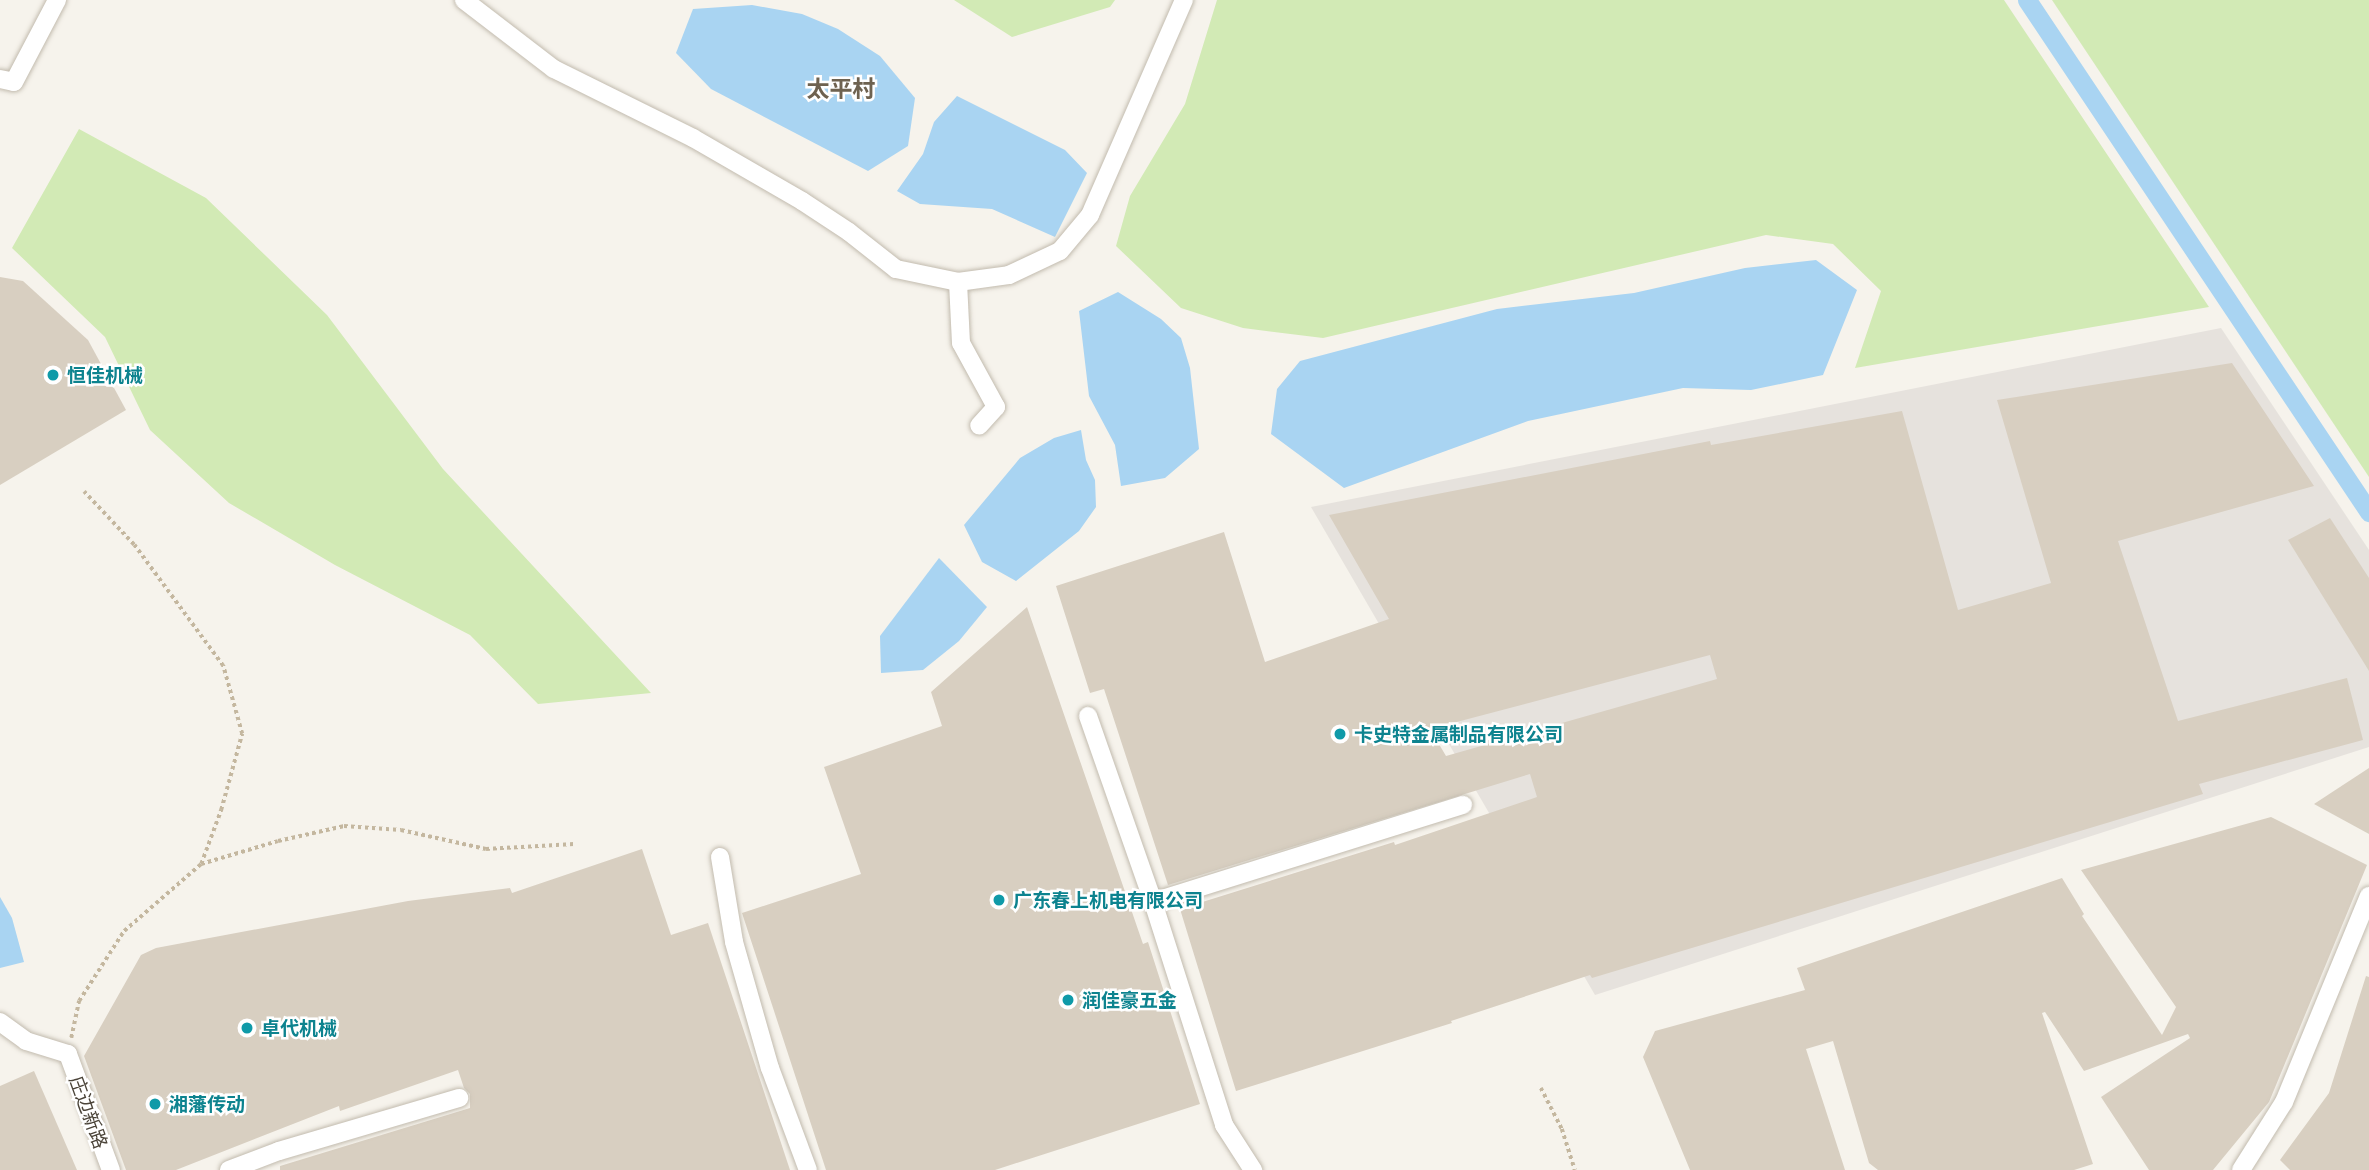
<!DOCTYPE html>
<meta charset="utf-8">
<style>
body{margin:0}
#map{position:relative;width:2369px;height:1170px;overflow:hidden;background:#f6f3ec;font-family:"Titillium Web","Noto Sans SC",sans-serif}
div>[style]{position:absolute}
.industrial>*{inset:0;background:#e6e2dd}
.green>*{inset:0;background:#d2eab5}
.water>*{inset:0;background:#a9d4f2}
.canal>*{height:19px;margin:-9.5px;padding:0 9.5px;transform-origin:9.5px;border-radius:9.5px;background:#a9d4f2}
.building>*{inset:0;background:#d8cfc1}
.path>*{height:3.5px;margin-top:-1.75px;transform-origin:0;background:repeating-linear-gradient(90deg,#c4b79f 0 3.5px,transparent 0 7px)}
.roads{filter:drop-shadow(0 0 2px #c2bbae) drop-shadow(0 0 2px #c2bbae)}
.minor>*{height:18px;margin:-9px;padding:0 9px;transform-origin:9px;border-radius:9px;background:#fff}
.dots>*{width:19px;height:19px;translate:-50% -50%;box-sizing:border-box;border:4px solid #fff;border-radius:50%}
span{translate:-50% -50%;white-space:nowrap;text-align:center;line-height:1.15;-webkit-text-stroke:5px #fff;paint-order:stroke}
.culture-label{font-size:19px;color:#0d838f;font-weight:700}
.left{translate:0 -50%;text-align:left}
.street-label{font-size:19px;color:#4b4439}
.quarter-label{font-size:23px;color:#6e6250;font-weight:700}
</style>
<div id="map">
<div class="industrial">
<i style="clip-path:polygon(2221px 328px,2369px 550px,2369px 747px,1595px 995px,1311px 507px)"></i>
</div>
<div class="green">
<i style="clip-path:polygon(954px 0,1115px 0,1110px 7px,1012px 37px)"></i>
<i style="clip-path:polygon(1217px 0,2004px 0,2209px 307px,1855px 368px,1881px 291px,1833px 244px,1766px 235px,1323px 338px,1243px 328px,1181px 308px,1116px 246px,1130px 196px,1185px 104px)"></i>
<i style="clip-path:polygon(2052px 0,2369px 0,2369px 477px)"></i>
<i style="clip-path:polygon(79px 129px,206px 198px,327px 315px,443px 469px,651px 693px,538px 704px,470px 635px,335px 565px,229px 503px,150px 430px,105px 337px,12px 248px)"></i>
</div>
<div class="water">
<i style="clip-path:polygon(752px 5px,802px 14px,838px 29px,880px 56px,915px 98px,908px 146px,868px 171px,711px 89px,676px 53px,693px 9px)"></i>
<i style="clip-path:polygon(957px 96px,1065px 150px,1087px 173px,1055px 237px,992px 209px,920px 204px,897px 191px,923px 154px,934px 122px)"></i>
<i style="clip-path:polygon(1816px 260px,1857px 290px,1823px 375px,1751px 390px,1683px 388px,1528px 421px,1344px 488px,1271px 434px,1277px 389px,1300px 361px,1497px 309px,1634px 293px,1745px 268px)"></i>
<i style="clip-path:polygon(1118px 292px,1161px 319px,1181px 338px,1190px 368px,1199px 449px,1165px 478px,1121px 486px,1115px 445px,1089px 396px,1079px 311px)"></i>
<i style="clip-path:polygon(1081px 430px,1086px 460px,1095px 480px,1096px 507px,1079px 531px,1016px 581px,982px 562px,964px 525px,1020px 458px,1054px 438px)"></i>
<i style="clip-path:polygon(939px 558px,987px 607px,959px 641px,923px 670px,881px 673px,880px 636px)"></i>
<i style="clip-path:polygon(0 897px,12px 918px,24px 962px,0 968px)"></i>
</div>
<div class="canal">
<i style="left:2027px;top:0;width:616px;rotate:56.26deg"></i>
</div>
<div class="building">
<i style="clip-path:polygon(0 277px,23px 281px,88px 340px,126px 410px,0 485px)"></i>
<i style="clip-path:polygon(evenodd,2232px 363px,2314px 486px,2118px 541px,2178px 721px,2347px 678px,2363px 740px,2199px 784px,2203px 794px,1592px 978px,1590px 975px,1451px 1021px,1452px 1023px,1236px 1091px,1180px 909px,1394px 842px,1395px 845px,1537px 797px,1530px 774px,1168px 885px,1104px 689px,1090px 693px,1056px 586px,1224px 532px,1265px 662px,1389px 619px,1329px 515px,1710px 441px,1711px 445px,1902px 411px,1958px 610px,2051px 583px,1997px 400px,2232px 363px,1710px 655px,1717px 679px,1446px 756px,1430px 729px,1710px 655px)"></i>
<i style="clip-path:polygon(2330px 518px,2369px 578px,2369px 671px,2288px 540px)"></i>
<i style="clip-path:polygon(1027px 607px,1143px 944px,1148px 942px,1200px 1104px,995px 1170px,826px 1170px,742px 913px,861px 874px,824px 767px,942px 726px,931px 692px)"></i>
<i style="clip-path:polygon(2369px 768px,2369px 834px,2314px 804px)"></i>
<i style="clip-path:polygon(2271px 817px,2367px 865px,2269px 1102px,2213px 1170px,2149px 1170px,2101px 1097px,2190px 1038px,2188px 1034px,2084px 1071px,2045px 1012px,2042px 1013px,2093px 1164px,2074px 1170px,1878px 1170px,1869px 1163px,1833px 1041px,1806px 1049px,1845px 1170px,1690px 1170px,1643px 1057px,1655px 1031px,1805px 990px,1797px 968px,2062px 878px,2084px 914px,2082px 916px,2162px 1035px,2176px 1007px,2081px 870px)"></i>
<i style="clip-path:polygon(642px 849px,671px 935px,708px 923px,790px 1170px,280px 1170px,280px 1166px,470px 1108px,470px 1094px,464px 1088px,458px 1070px,340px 1111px,339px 1106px,176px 1170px,126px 1170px,84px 1056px,141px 955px,156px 948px,408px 901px,510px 888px,512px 893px)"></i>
<i style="clip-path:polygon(2366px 976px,2369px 977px,2369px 1170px,2290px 1170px,2280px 1160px,2329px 1093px)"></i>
<i style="clip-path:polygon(34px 1071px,77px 1170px,0 1170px,0 1086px)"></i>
</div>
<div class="path">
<i style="left:201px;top:864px;width:80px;rotate:-16.6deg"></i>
<i style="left:278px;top:841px;width:68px;rotate:-12.8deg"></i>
<i style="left:344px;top:826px;width:57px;rotate:4deg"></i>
<i style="left:401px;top:830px;width:87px;rotate:12.6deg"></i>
<i style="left:486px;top:849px;width:88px;rotate:-3.3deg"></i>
<i style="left:71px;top:1038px;width:38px;rotate:-78deg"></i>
<i style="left:79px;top:1001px;width:83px;rotate:-57.3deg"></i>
<i style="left:124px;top:931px;width:102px;rotate:-41deg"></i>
<i style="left:201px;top:864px;width:58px;rotate:-69.7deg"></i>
<i style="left:221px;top:810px;width:79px;rotate:-74.6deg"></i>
<i style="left:242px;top:734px;width:71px;rotate:-105.6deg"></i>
<i style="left:223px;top:666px;width:150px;rotate:-126.3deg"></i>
<i style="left:134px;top:545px;width:73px;rotate:-133.3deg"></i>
<i style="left:1541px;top:1088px;width:46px;rotate:62.9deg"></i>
<i style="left:1562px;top:1129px;width:43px;rotate:72.4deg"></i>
</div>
<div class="roads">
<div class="minor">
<i style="left:464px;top:0;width:113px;rotate:37.5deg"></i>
<i style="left:554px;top:69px;width:155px;rotate:26.4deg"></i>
<i style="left:693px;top:138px;width:126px;rotate:30deg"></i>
<i style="left:802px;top:201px;width:56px;rotate:33.4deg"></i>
<i style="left:849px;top:232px;width:60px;rotate:38.2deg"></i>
<i style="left:896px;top:269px;width:63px;rotate:11.8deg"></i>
<i style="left:958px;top:282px;width:51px;rotate:-7.8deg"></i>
<i style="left:1009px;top:275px;width:56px;rotate:-25.2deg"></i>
<i style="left:1060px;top:251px;width:47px;rotate:-50.2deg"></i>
<i style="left:1090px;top:215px;width:235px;rotate:-66.4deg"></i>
<i style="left:0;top:79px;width:14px;rotate:12deg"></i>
<i style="left:14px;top:82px;width:93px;rotate:-62.3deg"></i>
<i style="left:958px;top:282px;width:61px;rotate:87.2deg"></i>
<i style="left:961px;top:343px;width:73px;rotate:61.3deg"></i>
<i style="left:996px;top:407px;width:25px;rotate:132deg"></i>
<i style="left:1088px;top:716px;width:197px;rotate:70.7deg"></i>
<i style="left:1153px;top:902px;width:234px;rotate:72.3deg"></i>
<i style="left:1224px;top:1125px;width:54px;rotate:57.2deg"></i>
<i style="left:720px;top:857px;width:86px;rotate:80.6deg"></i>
<i style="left:734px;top:942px;width:131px;rotate:74.1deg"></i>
<i style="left:770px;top:1068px;width:109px;rotate:69.6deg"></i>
<i style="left:1153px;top:902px;width:325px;rotate:-17.4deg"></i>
<i style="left:0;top:1022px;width:32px;rotate:36deg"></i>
<i style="left:26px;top:1041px;width:44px;rotate:17.2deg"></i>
<i style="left:68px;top:1054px;width:124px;rotate:69.7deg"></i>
<i style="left:229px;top:1170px;width:53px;rotate:-20.8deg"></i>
<i style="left:279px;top:1151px;width:188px;rotate:-16.4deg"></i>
<i style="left:2241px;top:1170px;width:80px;rotate:-57.7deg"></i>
<i style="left:2284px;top:1102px;width:223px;rotate:-67.6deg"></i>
</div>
</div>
<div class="dots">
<i style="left:53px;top:375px;background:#0f9aa8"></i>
<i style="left:1340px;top:734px;background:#0f9aa8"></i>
<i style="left:999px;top:900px;background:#0f9aa8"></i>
<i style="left:1068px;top:1000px;background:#0f9aa8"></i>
<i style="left:247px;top:1028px;background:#0f9aa8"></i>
<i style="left:155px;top:1104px;background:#0f9aa8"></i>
</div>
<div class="culture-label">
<span class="left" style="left:67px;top:375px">恒佳机械</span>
<span class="left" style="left:1354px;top:734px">卡史特金属制品有限公司</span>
<span class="left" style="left:1013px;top:900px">广东春上机电有限公司</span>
<span class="left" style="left:1082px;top:1000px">润佳豪五金</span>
<span class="left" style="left:261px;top:1028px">卓代机械</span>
<span class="left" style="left:169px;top:1104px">湘藩传动</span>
</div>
<div class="street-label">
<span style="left:89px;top:1112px;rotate:70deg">庄边新路</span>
</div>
<div class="quarter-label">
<span style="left:841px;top:89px">太平村</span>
</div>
</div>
